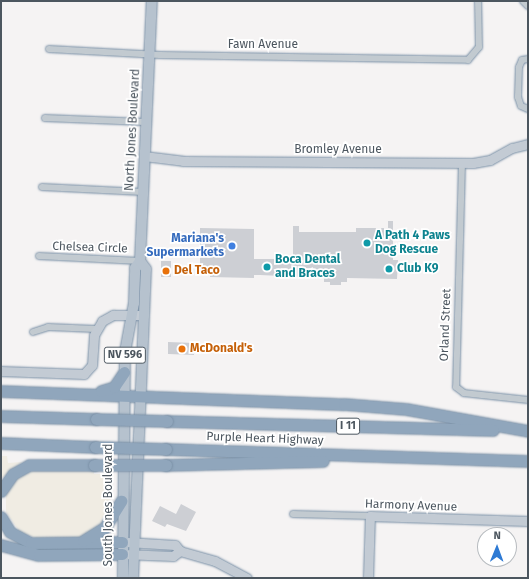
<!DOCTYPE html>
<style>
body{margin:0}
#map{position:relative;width:529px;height:579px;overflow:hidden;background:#f5f3f3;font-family:"Fira Sans",sans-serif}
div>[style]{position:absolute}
.sand>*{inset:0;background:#f0ece3}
.building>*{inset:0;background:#cdcfd4}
.roads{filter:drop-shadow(0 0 1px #7b91a7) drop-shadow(0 0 1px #7b91a7)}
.street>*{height:6px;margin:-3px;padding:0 3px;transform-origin:3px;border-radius:3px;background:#c2cad0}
.secondary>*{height:9px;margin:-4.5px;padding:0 4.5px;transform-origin:4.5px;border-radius:4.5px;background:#c3cbd4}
.primary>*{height:10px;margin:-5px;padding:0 5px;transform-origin:5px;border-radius:5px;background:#b6c2ce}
.highway>*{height:11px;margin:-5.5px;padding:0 5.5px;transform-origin:5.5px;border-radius:5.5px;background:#90a6bc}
.bridges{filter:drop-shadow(0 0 1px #7b91a7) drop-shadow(0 0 1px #7b91a7)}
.highway-bridge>*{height:11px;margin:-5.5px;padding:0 5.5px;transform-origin:5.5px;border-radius:5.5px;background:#90a6bc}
.dots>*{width:11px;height:11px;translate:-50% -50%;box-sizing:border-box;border:2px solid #fff;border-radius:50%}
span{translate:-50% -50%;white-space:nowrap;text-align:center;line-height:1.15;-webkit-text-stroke:3.5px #fff;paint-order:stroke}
.shield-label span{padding:1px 3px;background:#fff;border:1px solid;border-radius:3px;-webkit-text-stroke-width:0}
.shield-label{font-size:11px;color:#4c565f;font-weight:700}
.street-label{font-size:12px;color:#4c565f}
.culture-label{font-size:12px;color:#0d838f;font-weight:700}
.left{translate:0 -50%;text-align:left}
.shop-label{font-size:12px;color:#366cbe;font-weight:700}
.right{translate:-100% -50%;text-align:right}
.food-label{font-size:12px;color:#c56008;font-weight:700}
.frame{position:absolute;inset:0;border:2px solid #4c565f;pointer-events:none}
.north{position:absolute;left:477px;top:527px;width:40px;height:40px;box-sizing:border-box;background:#fff;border:1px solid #b7bbbf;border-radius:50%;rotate:1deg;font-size:11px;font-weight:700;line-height:16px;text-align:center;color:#4c565f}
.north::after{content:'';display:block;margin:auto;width:14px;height:18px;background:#2e7ad4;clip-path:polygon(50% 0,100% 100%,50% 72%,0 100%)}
</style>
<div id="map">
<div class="sand">
<i style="clip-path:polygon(2px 456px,7px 456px,8px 463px,22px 462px,1px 479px)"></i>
<i style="clip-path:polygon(36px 470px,94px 471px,94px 474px,112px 474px,110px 506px,102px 519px,104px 524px,83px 537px,36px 538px,20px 532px,6px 512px,6px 493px,17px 477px)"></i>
</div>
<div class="building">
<i style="clip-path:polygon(388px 221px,393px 221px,393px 260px,398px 260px,397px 279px,347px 278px,347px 282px,341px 282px,341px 285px,330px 285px,330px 282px,324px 282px,324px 278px,260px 275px,254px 275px,254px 278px,210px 277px,210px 272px,200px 272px,200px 228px,254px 229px,254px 259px,293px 259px,293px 226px,299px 226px,299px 232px,356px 232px,356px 228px,388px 228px)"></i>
<i style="clip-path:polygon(161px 261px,171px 261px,171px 277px,161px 277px)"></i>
<i style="clip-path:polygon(168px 342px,194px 343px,194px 355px,168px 354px)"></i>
<i style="clip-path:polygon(181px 504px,196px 512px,186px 531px,167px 524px,165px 527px,152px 521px,160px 506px,176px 514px)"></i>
</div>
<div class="roads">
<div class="street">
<i style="left:523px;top:1px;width:7px;rotate:45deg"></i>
<i style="left:49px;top:49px;width:111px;rotate:3.1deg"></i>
<i style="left:160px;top:55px;width:308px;rotate:0.9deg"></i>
<i style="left:468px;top:60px;width:17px;rotate:-50deg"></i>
<i style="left:479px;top:47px;width:46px;rotate:-91.2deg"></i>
<i style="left:528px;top:59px;width:6px;rotate:171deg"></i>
<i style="left:522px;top:60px;width:8px;rotate:113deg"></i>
<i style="left:519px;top:67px;width:30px;rotate:92deg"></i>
<i style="left:518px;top:97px;width:9px;rotate:72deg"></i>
<i style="left:521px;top:106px;width:8px;rotate:23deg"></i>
<i style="left:45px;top:118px;width:100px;rotate:2.3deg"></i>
<i style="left:462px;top:163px;width:224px;rotate:91.5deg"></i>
<i style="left:456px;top:387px;width:10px;rotate:37deg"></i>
<i style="left:464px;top:393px;width:64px;rotate:6.2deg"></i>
<i style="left:42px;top:187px;width:101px;rotate:2.8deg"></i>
<i style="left:39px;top:256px;width:101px;rotate:2.8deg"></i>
<i style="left:33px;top:332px;width:16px;rotate:-18deg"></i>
<i style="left:48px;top:327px;width:48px;rotate:2.4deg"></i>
<i style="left:293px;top:514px;width:77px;rotate:1.5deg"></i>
</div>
<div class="secondary">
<i style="left:144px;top:156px;width:39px;rotate:7deg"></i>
<i style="left:183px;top:161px;width:290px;rotate:0.4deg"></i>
<i style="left:473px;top:163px;width:17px;rotate:-10deg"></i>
<i style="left:490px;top:160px;width:25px;rotate:-29deg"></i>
<i style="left:512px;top:148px;width:16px;rotate:-14deg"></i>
<i style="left:1px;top:371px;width:83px;rotate:2.1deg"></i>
<i style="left:84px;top:374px;width:12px;rotate:-48deg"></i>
<i style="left:92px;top:365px;width:30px;rotate:-86deg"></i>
<i style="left:94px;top:335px;width:16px;rotate:-60deg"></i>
<i style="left:102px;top:321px;width:13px;rotate:-29deg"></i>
<i style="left:113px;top:315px;width:31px"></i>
<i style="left:127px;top:542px;width:48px;rotate:3.6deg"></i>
<i style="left:175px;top:545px;width:8px;rotate:50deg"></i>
<i style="left:180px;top:551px;width:36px;rotate:16deg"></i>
<i style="left:215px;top:561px;width:36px;rotate:28deg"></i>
<i style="left:122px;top:554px;width:51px;rotate:2.2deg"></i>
<i style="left:173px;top:556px;width:9px;rotate:-36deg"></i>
<i style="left:368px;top:578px;width:62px;rotate:-88.2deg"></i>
<i style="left:370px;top:516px;width:158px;rotate:1.8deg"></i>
</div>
<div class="primary">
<i style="left:123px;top:578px;width:226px;rotate:-89.5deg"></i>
<i style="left:125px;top:352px;width:50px;rotate:-79.6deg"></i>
<i style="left:134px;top:303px;width:35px;rotate:-88deg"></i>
<i style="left:135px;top:268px;width:9px;rotate:-54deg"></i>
<i style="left:140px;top:261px;width:260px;rotate:-87.4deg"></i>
<i style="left:133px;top:578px;width:309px;rotate:-87.6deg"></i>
<i style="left:146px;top:269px;width:10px;rotate:-127deg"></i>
</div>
<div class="highway">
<i style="left:1px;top:391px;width:343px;rotate:2.2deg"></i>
<i style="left:344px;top:404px;width:62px;rotate:4.6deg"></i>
<i style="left:406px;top:409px;width:124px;rotate:10.2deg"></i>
<i style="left:101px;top:391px;width:14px;rotate:-17deg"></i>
<i style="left:114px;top:387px;width:18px;rotate:-56deg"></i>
<i style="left:1px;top:416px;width:95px;rotate:1.8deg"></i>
<i style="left:167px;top:421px;width:326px;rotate:1.6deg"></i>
<i style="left:1px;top:443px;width:94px;rotate:2.4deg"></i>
<i style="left:166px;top:449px;width:362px;rotate:1.9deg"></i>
<i style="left:166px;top:465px;width:157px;rotate:-1.5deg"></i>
<i style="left:1px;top:491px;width:21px;rotate:-55deg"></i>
<i style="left:13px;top:474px;width:18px;rotate:-29deg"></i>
<i style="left:29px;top:465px;width:65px"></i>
<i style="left:1px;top:517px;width:17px;rotate:59deg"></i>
<i style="left:10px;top:532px;width:24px;rotate:28deg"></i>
<i style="left:31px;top:543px;width:91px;rotate:-0.6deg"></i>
<i style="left:83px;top:541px;width:26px;rotate:-32deg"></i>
<i style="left:105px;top:527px;width:31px;rotate:-58deg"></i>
<i style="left:1px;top:545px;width:39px;rotate:15deg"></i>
<i style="left:39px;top:555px;width:83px;rotate:-0.7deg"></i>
</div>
</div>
<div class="bridges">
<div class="highway-bridge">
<i style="left:96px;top:419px;width:71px;rotate:1.6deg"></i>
<i style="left:95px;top:447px;width:71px;rotate:1.6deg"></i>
<i style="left:94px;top:465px;width:72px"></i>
</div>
</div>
<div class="dots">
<i style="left:367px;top:243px;background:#0f9aa8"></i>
<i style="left:232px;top:246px;background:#3f7fe0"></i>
<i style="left:267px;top:267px;background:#0f9aa8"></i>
<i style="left:389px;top:269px;background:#0f9aa8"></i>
<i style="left:166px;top:271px;background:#e8710a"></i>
<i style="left:182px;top:349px;background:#e8710a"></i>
</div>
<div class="shield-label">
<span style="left:125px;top:355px">NV 596</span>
<span style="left:348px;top:426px">I 11</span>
</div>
<div class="street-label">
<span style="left:263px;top:45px">Fawn Avenue</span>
<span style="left:133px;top:130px;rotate:-87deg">North Jones Boulevard</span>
<span style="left:338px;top:150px">Bromley Avenue</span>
<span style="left:90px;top:248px;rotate:2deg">Chelsea Circle</span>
<span style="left:446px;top:325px;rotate:-88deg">Orland Street</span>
<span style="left:265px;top:439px;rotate:2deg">Purple Heart Highway</span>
<span style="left:109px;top:505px;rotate:-90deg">South Jones Boulevard</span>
<span style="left:411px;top:506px;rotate:2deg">Harmony Avenue</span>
</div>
<div class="culture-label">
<span class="left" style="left:375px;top:243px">A Path 4 Paws<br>Dog Rescue</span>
<span class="left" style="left:275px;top:267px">Boca Dental<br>and Braces</span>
<span class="left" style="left:397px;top:269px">Club K9</span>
</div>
<div class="shop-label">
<span class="right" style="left:224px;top:246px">Mariana's<br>Supermarkets</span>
</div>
<div class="food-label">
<span class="left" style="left:174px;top:271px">Del Taco</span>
<span class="left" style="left:190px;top:349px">McDonald's</span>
</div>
<div class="frame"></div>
<div class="north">N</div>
</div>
